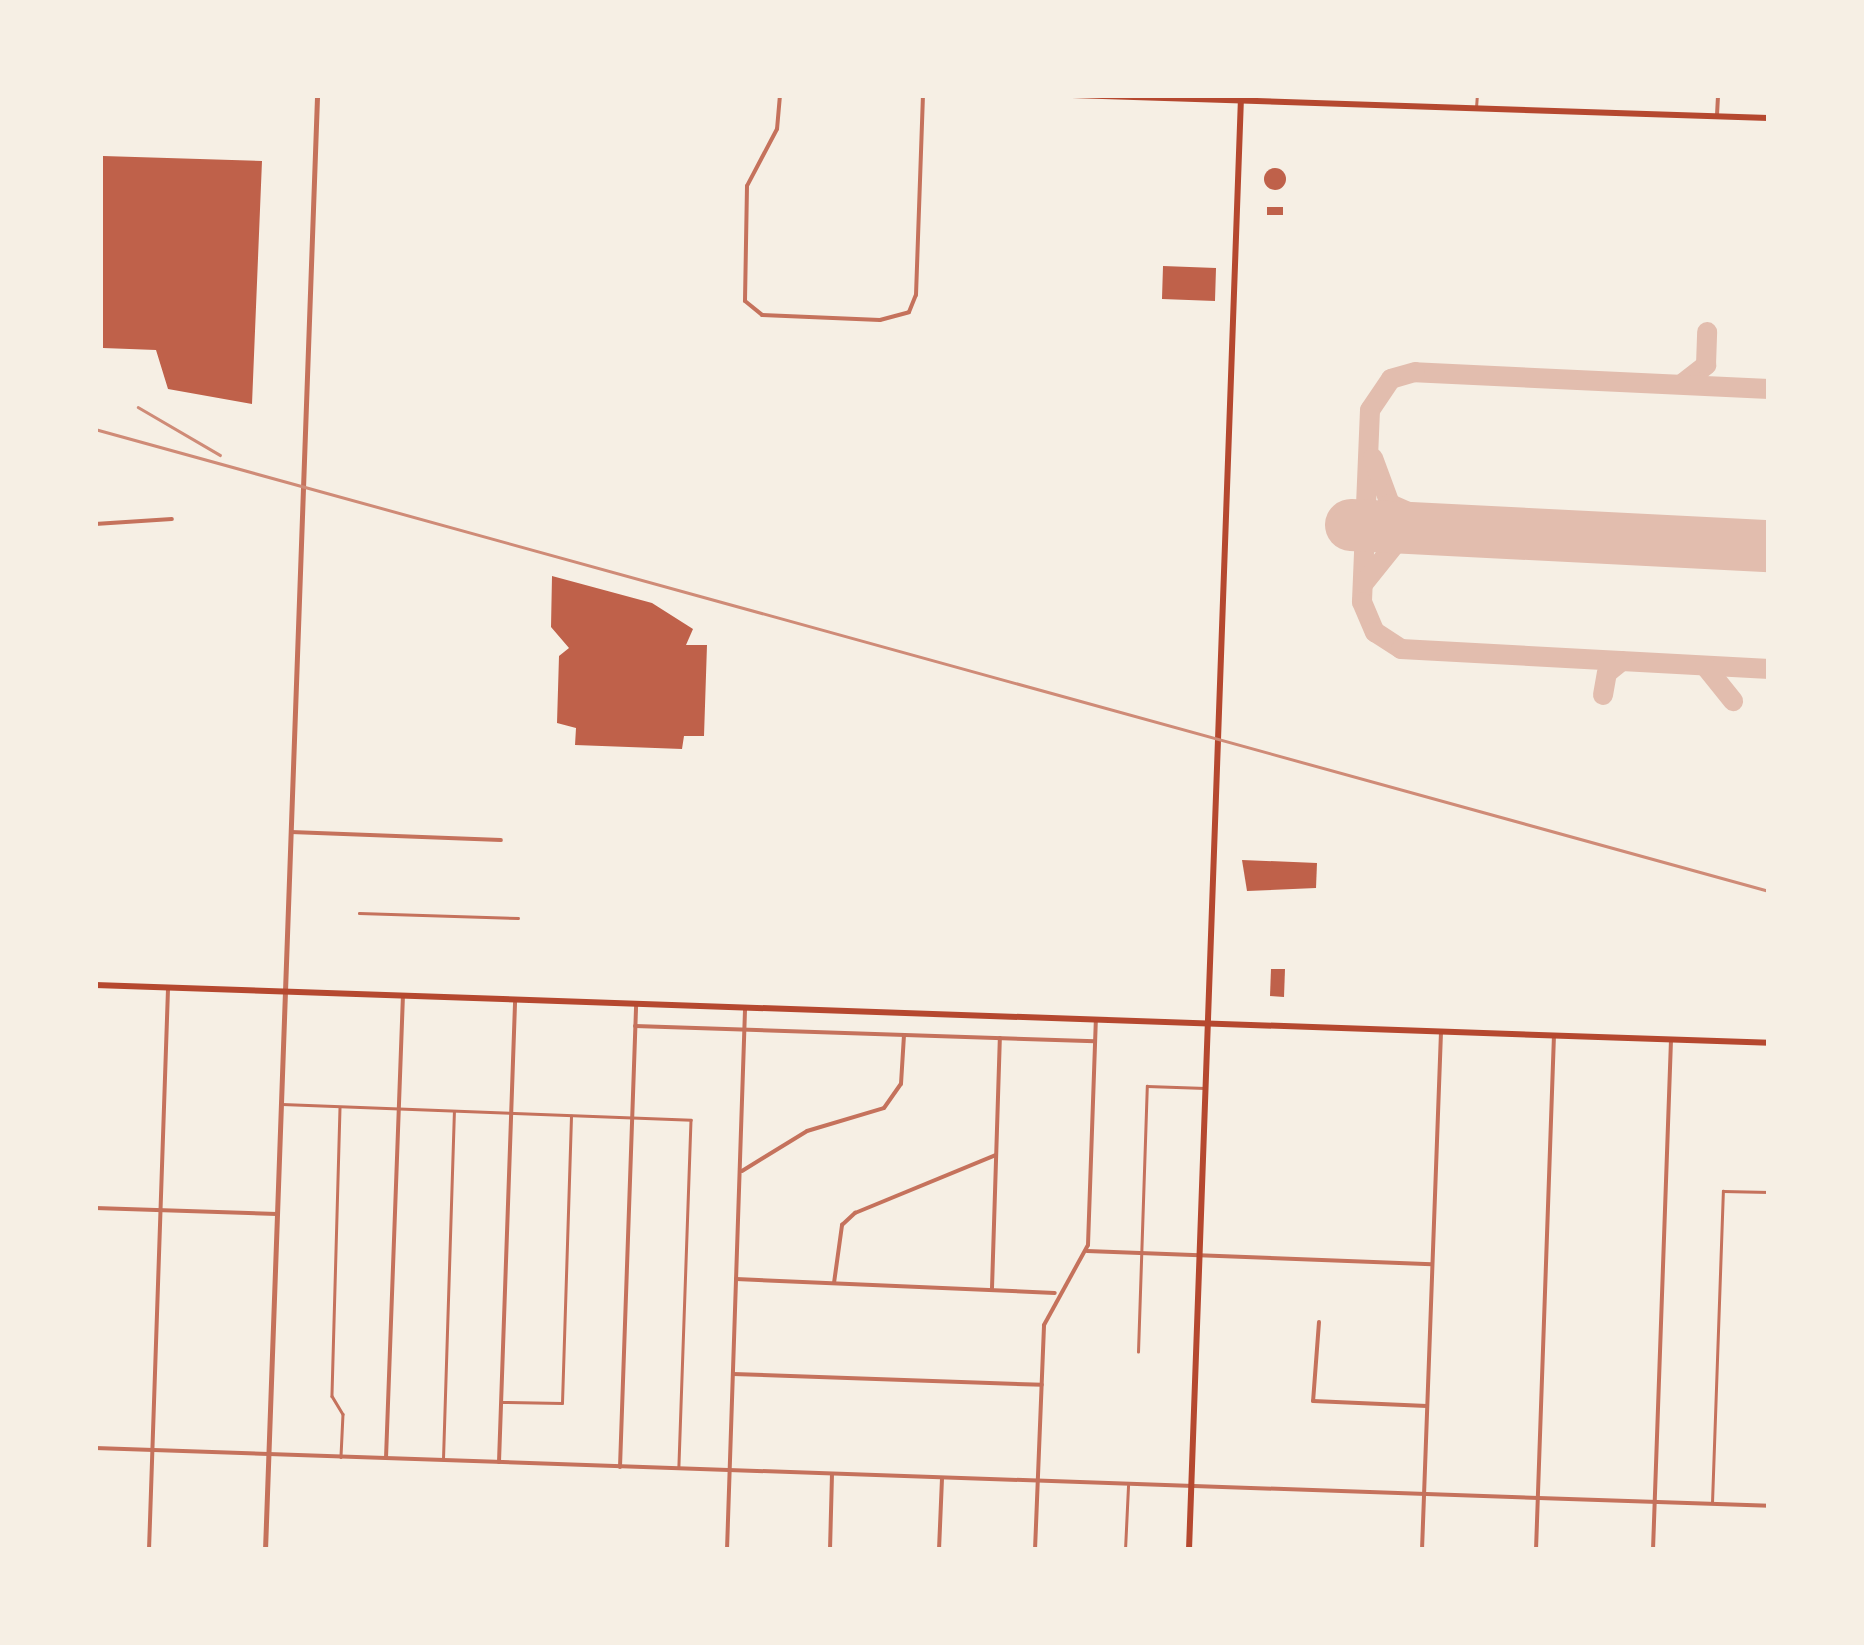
<!DOCTYPE html>
<style>
body{margin:0}
#map{position:relative;width:1864px;height:1645px;overflow:hidden;background:#f6efe4;font-family:Lato,sans-serif}
div>[style]{position:absolute}
.taxiway>*{height:20px;margin:-10px;padding:0 10px;transform-origin:10px;border-radius:10px;background:#e2bdae}
.runway>*{height:52px;margin:-26px;padding:0 26px;transform-origin:26px;border-radius:26px;background:#e2bdae}
.building>*{inset:0;background:#bf614a}
.round{border-radius:50%}
.service>*{height:2.5px;margin:-1.25px;padding:0 1.25px;transform-origin:1.25px;border-radius:1.25px;background:#c5725c}
.minor>*{height:4px;margin:-2px;padding:0 2px;transform-origin:2px;border-radius:2px;background:#c5725c}
.tertiary>*{height:5px;margin:-2.5px;padding:0 2.5px;transform-origin:2.5px;border-radius:2.5px;background:#c5725c}
.secondary>*{height:6px;margin:-3px;padding:0 3px;transform-origin:3px;border-radius:3px;background:#b5482f}
.primary>*{height:6px;margin:-3px;padding:0 3px;transform-origin:3px;border-radius:3px;background:#b5482f}
.rail>*{height:2.5px;margin:-1.25px;padding:0 1.25px;transform-origin:1.25px;border-radius:1.25px;background:#cf8b77}
span{translate:-50% -50%;white-space:nowrap;text-align:center;line-height:1.15;-webkit-text-stroke:10px #f6efe4;paint-order:stroke}
.frame{position:absolute;inset:0;border:98px solid #f6efe4;pointer-events:none}
</style>
<div id="map">
<div class="taxiway">
<i style="left:1682px;top:384px;width:31px;rotate:-38deg"></i>
<i style="left:1706px;top:365px;width:33px;rotate:-88deg"></i>
<i style="left:1769px;top:389px;width:354px;rotate:-177.3deg"></i>
<i style="left:1415px;top:372px;width:25px;rotate:164deg"></i>
<i style="left:1391px;top:379px;width:37px;rotate:124deg"></i>
<i style="left:1370px;top:410px;width:192px;rotate:92.4deg"></i>
<i style="left:1362px;top:602px;width:33px;rotate:67deg"></i>
<i style="left:1375px;top:632px;width:31px;rotate:33deg"></i>
<i style="left:1401px;top:649px;width:369px;rotate:3.1deg"></i>
<i style="left:1373px;top:458px;width:49px;rotate:69.7deg"></i>
<i style="left:1390px;top:504px;width:62px;rotate:23.7deg"></i>
<i style="left:1753px;top:545px;width:16px;rotate:4deg"></i>
<i style="left:1364px;top:583px;width:51px;rotate:-51.3deg"></i>
<i style="left:1396px;top:543px;width:49px;rotate:-15.5deg"></i>
<i style="left:1705px;top:666px;width:45px;rotate:51.3deg"></i>
<i style="left:1603px;top:695px;width:22px;rotate:-80deg"></i>
<i style="left:1607px;top:673px;width:19px;rotate:-39deg"></i>
</div>
<div class="runway">
<i style="left:1351px;top:525px;width:419px;rotate:2.9deg"></i>
</div>
<div class="building">
<i style="clip-path:polygon(103px 156px,262px 161px,252px 404px,168px 389px,156px 350px,103px 348px)"></i>
<i class="round" style="left:1264px;top:168px;width:22px;height:22px"></i>
<i style="clip-path:polygon(1267px 207px,1283px 207px,1283px 215px,1267px 215px)"></i>
<i style="clip-path:polygon(1163px 266px,1216px 268px,1215px 301px,1162px 299px)"></i>
<i style="clip-path:polygon(552px 576px,652px 603px,693px 629px,686px 645px,707px 645px,704px 736px,684px 736px,682px 749px,575px 745px,576px 728px,557px 723px,559px 656px,569px 648px,551px 627px)"></i>
<i style="clip-path:polygon(1242px 860px,1317px 863px,1316px 888px,1247px 891px)"></i>
<i style="clip-path:polygon(1271px 969px,1285px 969px,1284px 997px,1270px 996px)"></i>
</div>
<div class="service">
<i style="left:1476px;top:108px;width:13px;rotate:-86deg"></i>
<i style="left:359px;top:913px;width:159px;rotate:1.8deg"></i>
<i style="left:282px;top:1104px;width:409px;rotate:2.2deg"></i>
<i style="left:691px;top:1120px;width:348px;rotate:92deg"></i>
<i style="left:340px;top:1108px;width:288px;rotate:91.6deg"></i>
<i style="left:332px;top:1396px;width:21px;rotate:59deg"></i>
<i style="left:343px;top:1414px;width:43px;rotate:92.7deg"></i>
<i style="left:1138px;top:1352px;width:266px;rotate:-88.1deg"></i>
<i style="left:1147px;top:1086px;width:58px;rotate:2deg"></i>
<i style="left:503px;top:1402px;width:59px;rotate:1deg"></i>
<i style="left:562px;top:1403px;width:287px;rotate:-88.2deg"></i>
<i style="left:443px;top:1459px;width:347px;rotate:-88.2deg"></i>
<i style="left:1712px;top:1503px;width:312px;rotate:-88deg"></i>
<i style="left:1723px;top:1191px;width:46px;rotate:1.2deg"></i>
<i style="left:1125px;top:1550px;width:64px;rotate:-87.3deg"></i>
</div>
<div class="minor">
<i style="left:780px;top:95px;width:34px;rotate:95deg"></i>
<i style="left:777px;top:129px;width:64px;rotate:117.8deg"></i>
<i style="left:747px;top:186px;width:115px;rotate:91deg"></i>
<i style="left:745px;top:301px;width:22px;rotate:39deg"></i>
<i style="left:762px;top:315px;width:118px;rotate:2.4deg"></i>
<i style="left:880px;top:320px;width:30px;rotate:-15deg"></i>
<i style="left:909px;top:312px;width:18px;rotate:-68deg"></i>
<i style="left:916px;top:295px;width:200px;rotate:-88deg"></i>
<i style="left:1717px;top:115px;width:20px;rotate:-87deg"></i>
<i style="left:95px;top:524px;width:77px;rotate:-3.7deg"></i>
<i style="left:291px;top:832px;width:210px;rotate:2.2deg"></i>
<i style="left:635px;top:1026px;width:460px;rotate:1.9deg"></i>
<i style="left:742px;top:1171px;width:76px;rotate:-31.6deg"></i>
<i style="left:807px;top:1131px;width:80px;rotate:-16.6deg"></i>
<i style="left:884px;top:1108px;width:29px;rotate:-55deg"></i>
<i style="left:901px;top:1084px;width:49px;rotate:-86.5deg"></i>
<i style="left:95px;top:1208px;width:182px;rotate:1.9deg"></i>
<i style="left:1087px;top:1251px;width:345px;rotate:2.2deg"></i>
<i style="left:736px;top:1279px;width:319px;rotate:2.5deg"></i>
<i style="left:834px;top:1283px;width:59px;rotate:-82.1deg"></i>
<i style="left:842px;top:1225px;width:18px;rotate:-43deg"></i>
<i style="left:855px;top:1213px;width:152px;rotate:-22.4deg"></i>
<i style="left:992px;top:1288px;width:250px;rotate:-88.2deg"></i>
<i style="left:1319px;top:1322px;width:79px;rotate:94.3deg"></i>
<i style="left:1313px;top:1401px;width:114px;rotate:2.5deg"></i>
<i style="left:733px;top:1374px;width:309px;rotate:2deg"></i>
<i style="left:95px;top:1448px;width:1675px;rotate:1.98deg"></i>
<i style="left:386px;top:1458px;width:460px;rotate:-87.9deg"></i>
<i style="left:499px;top:1462px;width:460px;rotate:-88deg"></i>
<i style="left:620px;top:1467px;width:462px;rotate:-88deg"></i>
<i style="left:149px;top:1550px;width:560px;rotate:-88.06deg"></i>
<i style="left:727px;top:1550px;width:540px;rotate:-88.09deg"></i>
<i style="left:830px;top:1550px;width:75px;rotate:-88.5deg"></i>
<i style="left:939px;top:1550px;width:72px;rotate:-87.6deg"></i>
<i style="left:1035px;top:1550px;width:225px;rotate:-87.7deg"></i>
<i style="left:1044px;top:1325px;width:91px;rotate:-61.2deg"></i>
<i style="left:1088px;top:1245px;width:224px;rotate:-88deg"></i>
<i style="left:1422px;top:1550px;width:519px;rotate:-87.9deg"></i>
<i style="left:1536px;top:1550px;width:515px;rotate:-88deg"></i>
<i style="left:1653px;top:1550px;width:510px;rotate:-87.98deg"></i>
<i style="left:1768px;top:1550px;width:33px;rotate:-88deg"></i>
</div>
<div class="tertiary">
<i style="left:265px;top:1550px;width:1456px;rotate:-87.95deg"></i>
</div>
<div class="secondary">
<i style="left:95px;top:985px;width:1675px;rotate:1.98deg"></i>
<i style="left:1189px;top:1550px;width:1456px;rotate:-87.95deg"></i>
</div>
<div class="primary">
<i style="left:1072px;top:95px;width:697px;rotate:1.89deg"></i>
</div>
<div class="rail">
<i style="left:138px;top:407px;width:95px;rotate:30.3deg"></i>
<i style="left:95px;top:429px;width:1737px;rotate:15.43deg"></i>
</div>
<div class="frame"></div>
</div>
